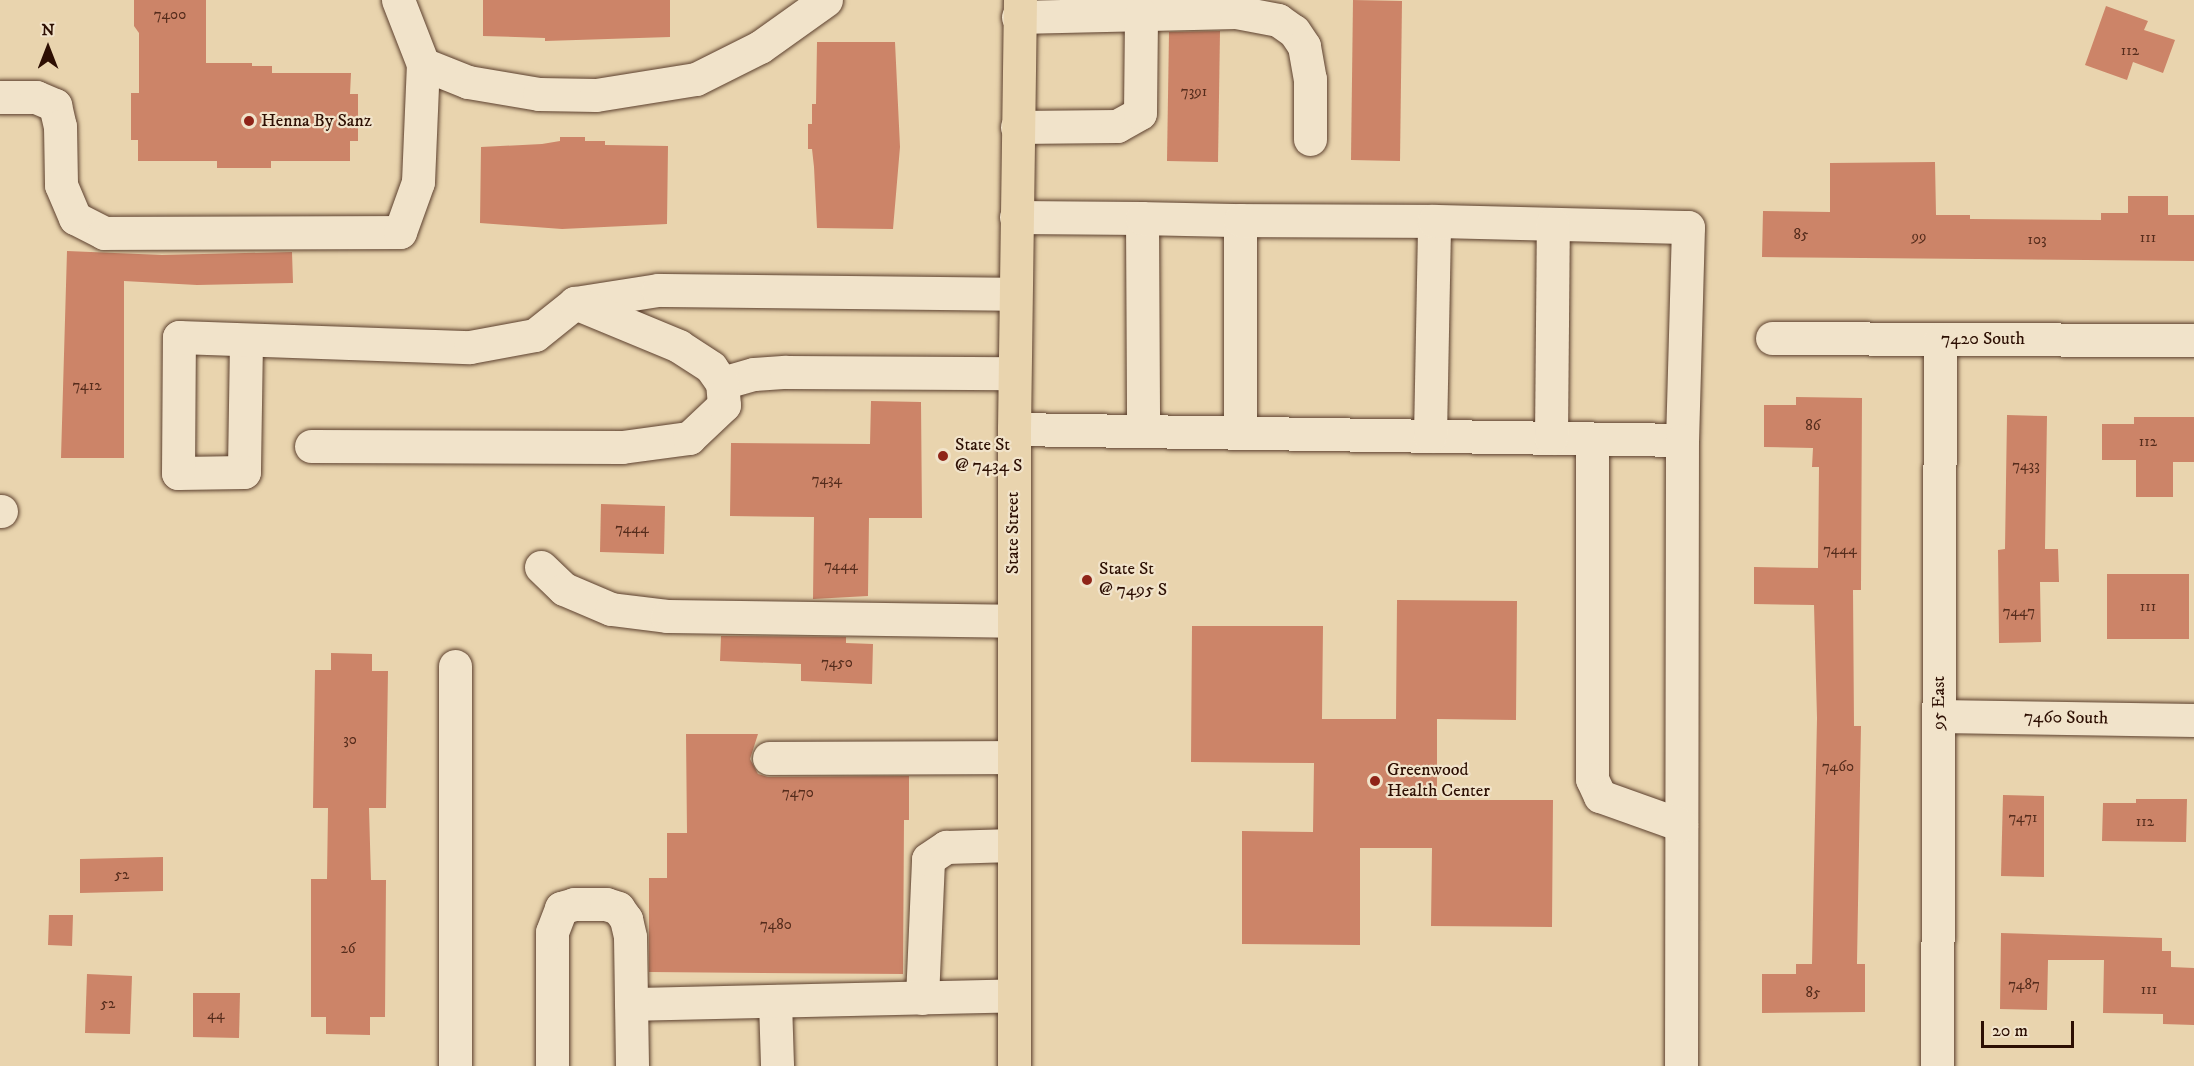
<!DOCTYPE html>
<style>
body{margin:0}
#map{position:relative;width:2194px;height:1066px;overflow:hidden;background:#e9d4ae;font-family:"IM FELL DW Pica",serif}
div>[style]{position:absolute}
.building>*{inset:0;background:#cc8468}
.roads{filter:drop-shadow(0 0 2px #5c402e) drop-shadow(0 0 2px #5c402e)}
.minor>*{height:33px;margin:-16.5px;padding:0 16.5px;transform-origin:16.5px;border-radius:16.5px;background:#f1e3ca}
.major>*{height:33px;margin:-16.5px;padding:0 16.5px;transform-origin:16.5px;border-radius:16.5px;background:#e9d4ae}
.dots>*{width:16px;height:16px;translate:-50% -50%;box-sizing:border-box;border:3px solid #f1e3ca;border-radius:50%}
span{translate:-50% -50%;white-space:nowrap;text-align:center;line-height:1.15;-webkit-text-stroke:4.5px #f1e3ca;paint-order:stroke}
.number-label{font-size:15px;color:#552c1c}
.number-label span{-webkit-text-stroke-width:0}
.poi-label{font-size:18px;color:#2d0f03}
.left{translate:0 -50%;text-align:left}
.street-label{font-size:18px;color:#2d0f03}
.north{position:absolute;left:18px;top:18px;width:60px;height:60px;-webkit-text-stroke:4px #f1e3ca;paint-order:stroke;rotate:0deg;font-size:16px;font-weight:700;line-height:24px;text-align:center;color:#2d0f03}
.north::after{content:'';display:block;margin:auto;width:21px;height:27px;background:#2d0f03;clip-path:polygon(50% 0,100% 100%,50% 72%,0 100%)}
.scale{position:absolute;left:1981px;top:1021px;width:93px;height:27px;box-sizing:border-box;border:3px solid #2d0f03;border-top:0;padding-left:8px;font-size:18px;line-height:21px;white-space:nowrap;color:#2d0f03;-webkit-text-stroke:4px #f1e3ca;paint-order:stroke}
</style>
<div id="map">
<div class="building">
<i style="clip-path:polygon(134px 0,206px 0,206px 63px,252px 63px,252px 66px,272px 66px,272px 73px,351px 73px,350px 94px,358px 94px,358px 141px,350px 141px,350px 161px,271px 161px,271px 168px,217px 168px,217px 161px,138px 161px,138px 140px,131px 140px,131px 93px,139px 93px,139px 33px,134px 26px)"></i>
<i style="clip-path:polygon(483px 0,670px 0,670px 37px,545px 41px,545px 38px,483px 36px)"></i>
<i style="clip-path:polygon(1353px 0,1402px 1px,1400px 161px,1351px 160px)"></i>
<i style="clip-path:polygon(2106px 6px,2148px 21px,2144px 30px,2175px 40px,2163px 73px,2133px 62px,2127px 80px,2085px 65px)"></i>
<i style="clip-path:polygon(1220px 31px,1218px 162px,1167px 161px,1169px 32px)"></i>
<i style="clip-path:polygon(817px 42px,895px 42px,900px 147px,893px 229px,817px 228px,814px 167px,812px 149px,808px 149px,808px 124px,812px 124px,812px 104px,816px 104px)"></i>
<i style="clip-path:polygon(560px 137px,585px 137px,585px 141px,605px 141px,605px 145px,668px 146px,667px 224px,562px 229px,480px 223px,481px 147px,542px 144px,560px 141px)"></i>
<i style="clip-path:polygon(1935px 162px,1936px 215px,1970px 215px,1970px 219px,2101px 220px,2101px 213px,2128px 213px,2128px 196px,2168px 196px,2168px 215px,2194px 215px,2194px 261px,1762px 257px,1763px 211px,1830px 212px,1830px 163px)"></i>
<i style="clip-path:polygon(67px 251px,162px 255px,292px 252px,293px 283px,197px 285px,124px 281px,124px 458px,61px 458px)"></i>
<i style="clip-path:polygon(1796px 397px,1862px 398px,1861px 590px,1853px 590px,1854px 726px,1861px 726px,1857px 964px,1865px 964px,1865px 1012px,1762px 1013px,1762px 974px,1796px 974px,1796px 964px,1812px 964px,1817px 718px,1814px 605px,1754px 604px,1754px 567px,1818px 568px,1819px 467px,1812px 467px,1813px 448px,1764px 447px,1764px 405px,1796px 405px)"></i>
<i style="clip-path:polygon(871px 401px,921px 402px,922px 518px,869px 518px,868px 596px,813px 599px,814px 517px,730px 516px,731px 443px,870px 444px)"></i>
<i style="clip-path:polygon(2007px 415px,2047px 416px,2045px 549px,2058px 549px,2059px 582px,2040px 582px,2041px 642px,1999px 643px,1998px 550px,2005px 549px)"></i>
<i style="clip-path:polygon(2134px 417px,2194px 417px,2194px 462px,2173px 462px,2173px 497px,2136px 497px,2136px 460px,2102px 460px,2102px 424px,2134px 424px)"></i>
<i style="clip-path:polygon(601px 504px,665px 506px,664px 554px,600px 552px)"></i>
<i style="clip-path:polygon(2107px 574px,2189px 574px,2189px 639px,2107px 639px)"></i>
<i style="clip-path:polygon(1397px 600px,1517px 601px,1516px 720px,1437px 719px,1437px 800px,1553px 800px,1552px 927px,1431px 926px,1432px 848px,1360px 848px,1360px 945px,1242px 944px,1242px 831px,1313px 832px,1314px 763px,1191px 762px,1192px 626px,1323px 626px,1322px 719px,1396px 719px)"></i>
<i style="clip-path:polygon(721px 636px,846px 637px,846px 643px,873px 644px,872px 684px,801px 681px,801px 664px,720px 661px)"></i>
<i style="clip-path:polygon(331px 653px,372px 654px,372px 671px,388px 671px,386px 808px,369px 808px,371px 880px,386px 880px,385px 1017px,370px 1017px,370px 1035px,326px 1034px,326px 1017px,311px 1017px,311px 879px,327px 879px,328px 808px,313px 808px,315px 670px,331px 670px)"></i>
<i style="clip-path:polygon(686px 734px,758px 734px,750px 759px,758px 774px,768px 777px,909px 776px,909px 820px,904px 820px,903px 974px,649px 972px,649px 878px,667px 878px,667px 833px,687px 833px)"></i>
<i style="clip-path:polygon(2003px 795px,2044px 796px,2044px 877px,2001px 876px)"></i>
<i style="clip-path:polygon(2136px 799px,2187px 799px,2186px 842px,2102px 841px,2103px 803px,2136px 803px)"></i>
<i style="clip-path:polygon(163px 857px,163px 891px,80px 893px,80px 859px)"></i>
<i style="clip-path:polygon(49px 915px,73px 915px,72px 946px,48px 945px)"></i>
<i style="clip-path:polygon(2001px 933px,2162px 938px,2162px 951px,2171px 951px,2171px 967px,2194px 968px,2194px 1025px,2163px 1024px,2163px 1014px,2103px 1013px,2104px 960px,2048px 960px,2047px 1010px,2000px 1009px)"></i>
<i style="clip-path:polygon(87px 974px,132px 976px,130px 1034px,85px 1033px)"></i>
<i style="clip-path:polygon(193px 993px,240px 993px,239px 1038px,193px 1037px)"></i>
</div>
<div class="roads">
<div class="minor">
<i style="left:398px;top:0;width:69px;rotate:68.7deg"></i>
<i style="left:423px;top:64px;width:48px;rotate:21.8deg"></i>
<i style="left:468px;top:82px;width:72px;rotate:9.6deg"></i>
<i style="left:539px;top:94px;width:57px;rotate:1deg"></i>
<i style="left:596px;top:95px;width:101px;rotate:-9.1deg"></i>
<i style="left:696px;top:79px;width:72px;rotate:-26.6deg"></i>
<i style="left:760px;top:47px;width:81px;rotate:-35.5deg"></i>
<i style="left:1018px;top:17px;width:218px;rotate:-1.3deg"></i>
<i style="left:1236px;top:12px;width:43px;rotate:10.8deg"></i>
<i style="left:1278px;top:20px;width:19px;rotate:35deg"></i>
<i style="left:1294px;top:31px;width:18px;rotate:56deg"></i>
<i style="left:1304px;top:46px;width:34px;rotate:80deg"></i>
<i style="left:1310px;top:79px;width:60px;rotate:90deg"></i>
<i style="left:0;top:97px;width:36px"></i>
<i style="left:36px;top:97px;width:21px;rotate:23deg"></i>
<i style="left:55px;top:105px;width:22px;rotate:77deg"></i>
<i style="left:60px;top:126px;width:59px;rotate:89deg"></i>
<i style="left:61px;top:185px;width:36px;rotate:67deg"></i>
<i style="left:75px;top:218px;width:33px;rotate:27deg"></i>
<i style="left:104px;top:233px;width:296px;rotate:-0.2deg"></i>
<i style="left:400px;top:232px;width:53px;rotate:-70.2deg"></i>
<i style="left:418px;top:182px;width:118px;rotate:-87.6deg"></i>
<i style="left:1017px;top:127px;width:100px;rotate:-0.6deg"></i>
<i style="left:1117px;top:126px;width:26px;rotate:-29deg"></i>
<i style="left:1140px;top:113px;width:99px;rotate:-89.4deg"></i>
<i style="left:1016px;top:217px;width:126px;rotate:0.5deg"></i>
<i style="left:1142px;top:218px;width:213px;rotate:89.7deg"></i>
<i style="left:1142px;top:218px;width:98px;rotate:1.2deg"></i>
<i style="left:1240px;top:220px;width:212px;rotate:90deg"></i>
<i style="left:1240px;top:220px;width:194px;rotate:0.3deg"></i>
<i style="left:1772px;top:338px;width:422px;rotate:0.3deg"></i>
<i style="left:246px;top:341px;width:131px;rotate:90.9deg"></i>
<i style="left:244px;top:472px;width:66px;rotate:179.1deg"></i>
<i style="left:178px;top:473px;width:136px;rotate:-89.6deg"></i>
<i style="left:179px;top:337px;width:291px;rotate:2deg"></i>
<i style="left:470px;top:347px;width:66px;rotate:-10.5deg"></i>
<i style="left:535px;top:335px;width:51px;rotate:-38.7deg"></i>
<i style="left:575px;top:303px;width:84px;rotate:-8.9deg"></i>
<i style="left:658px;top:290px;width:357px;rotate:0.6deg"></i>
<i style="left:722px;top:383px;width:33px;rotate:-16deg"></i>
<i style="left:754px;top:374px;width:32px;rotate:-4deg"></i>
<i style="left:786px;top:372px;width:228px;rotate:0.3deg"></i>
<i style="left:1014px;top:429px;width:668px;rotate:0.94deg"></i>
<i style="left:1430px;top:436px;width:215px;rotate:-88.9deg"></i>
<i style="left:1434px;top:221px;width:254px;rotate:1.4deg"></i>
<i style="left:1688px;top:227px;width:213px;rotate:91.6deg"></i>
<i style="left:1682px;top:440px;width:626px;rotate:90.09deg"></i>
<i style="left:1551px;top:438px;width:214px;rotate:-89.5deg"></i>
<i style="left:1592px;top:439px;width:340px;rotate:90deg"></i>
<i style="left:1592px;top:779px;width:19px;rotate:65deg"></i>
<i style="left:1600px;top:796px;width:86px;rotate:19.7deg"></i>
<i style="left:311px;top:446px;width:311px;rotate:0.2deg"></i>
<i style="left:622px;top:447px;width:68px;rotate:-7.7deg"></i>
<i style="left:689px;top:438px;width:48px;rotate:-43.3deg"></i>
<i style="left:724px;top:405px;width:22px;rotate:-95deg"></i>
<i style="left:722px;top:383px;width:19px;rotate:-125deg"></i>
<i style="left:711px;top:367px;width:38px;rotate:-147deg"></i>
<i style="left:679px;top:346px;width:113px;rotate:-157.5deg"></i>
<i style="left:0;top:511px;width:1px"></i>
<i style="left:541px;top:567px;width:32px;rotate:44deg"></i>
<i style="left:564px;top:589px;width:51px;rotate:23.1deg"></i>
<i style="left:611px;top:609px;width:56px;rotate:7.1deg"></i>
<i style="left:667px;top:616px;width:346px;rotate:0.8deg"></i>
<i style="left:1939px;top:716px;width:255px;rotate:0.9deg"></i>
<i style="left:769px;top:758px;width:244px;rotate:-0.2deg"></i>
<i style="left:922px;top:998px;width:139px;rotate:-87.5deg"></i>
<i style="left:928px;top:859px;width:22px;rotate:-34deg"></i>
<i style="left:946px;top:847px;width:67px;rotate:-1.7deg"></i>
<i style="left:775px;top:1001px;width:65px;rotate:88.2deg"></i>
<i style="left:631px;top:1004px;width:382px;rotate:-1.3deg"></i>
<i style="left:455px;top:1066px;width:400px;rotate:-90deg"></i>
<i style="left:552px;top:1066px;width:134px;rotate:-90deg"></i>
<i style="left:552px;top:932px;width:26px;rotate:-69deg"></i>
<i style="left:561px;top:908px;width:14px;rotate:-17deg"></i>
<i style="left:574px;top:904px;width:32px"></i>
<i style="left:606px;top:904px;width:13px;rotate:18deg"></i>
<i style="left:618px;top:908px;width:14px;rotate:54deg"></i>
<i style="left:626px;top:919px;width:18px;rotate:77deg"></i>
<i style="left:630px;top:937px;width:129px;rotate:89.1deg"></i>
<i style="left:1937px;top:1066px;width:727px;rotate:-89.76deg"></i>
</div>
<div class="major">
<i style="left:1014px;top:1066px;width:637px;rotate:-90deg"></i>
<i style="left:1014px;top:429px;width:429px;rotate:-89.2deg"></i>
</div>
</div>
<div class="dots">
<i style="left:249px;top:121px;background:#8f2418"></i>
<i style="left:943px;top:456px;background:#8f2418"></i>
<i style="left:1087px;top:580px;background:#8f2418"></i>
<i style="left:1375px;top:781px;background:#8f2418"></i>
</div>
<div class="number-label">
<span style="left:170px;top:15px">7400</span>
<span style="left:2130px;top:51px">112</span>
<span style="left:1194px;top:92px">7391</span>
<span style="left:1801px;top:235px">85</span>
<span style="left:1919px;top:237px">99</span>
<span style="left:2148px;top:238px">111</span>
<span style="left:2037px;top:240px">103</span>
<span style="left:87px;top:386px">7412</span>
<span style="left:1813px;top:426px">86</span>
<span style="left:2148px;top:442px">112</span>
<span style="left:2026px;top:466px">7433</span>
<span style="left:827px;top:480px">7434</span>
<span style="left:632px;top:529px">7444</span>
<span style="left:1840px;top:550px">7444</span>
<span style="left:841px;top:566px">7444</span>
<span style="left:2148px;top:607px">111</span>
<span style="left:2019px;top:612px">7447</span>
<span style="left:837px;top:663px">7450</span>
<span style="left:350px;top:740px">30</span>
<span style="left:1838px;top:767px">7460</span>
<span style="left:798px;top:793px">7470</span>
<span style="left:2023px;top:818px">7471</span>
<span style="left:2145px;top:822px">112</span>
<span style="left:122px;top:875px">52</span>
<span style="left:776px;top:925px">7480</span>
<span style="left:348px;top:949px">26</span>
<span style="left:2024px;top:985px">7487</span>
<span style="left:2149px;top:990px">111</span>
<span style="left:1813px;top:993px">85</span>
<span style="left:108px;top:1004px">52</span>
<span style="left:216px;top:1015px">44</span>
</div>
<div class="poi-label">
<span class="left" style="left:261px;top:121px">Henna By Sanz</span>
<span class="left" style="left:955px;top:456px">State St<br>@ 7434 S</span>
<span class="left" style="left:1099px;top:580px">State St<br>@ 7495 S</span>
<span class="left" style="left:1387px;top:781px">Greenwood<br>Health Center</span>
</div>
<div class="street-label">
<span style="left:1983px;top:339px">7420 South</span>
<span style="left:1013px;top:533px;rotate:-90deg">State Street</span>
<span style="left:1939px;top:703px;rotate:-90deg">95 East</span>
<span style="left:2066px;top:718px;rotate:1deg">7460 South</span>
</div>
<div class="north">N</div>
<div class="scale">20 m</div>
</div>
